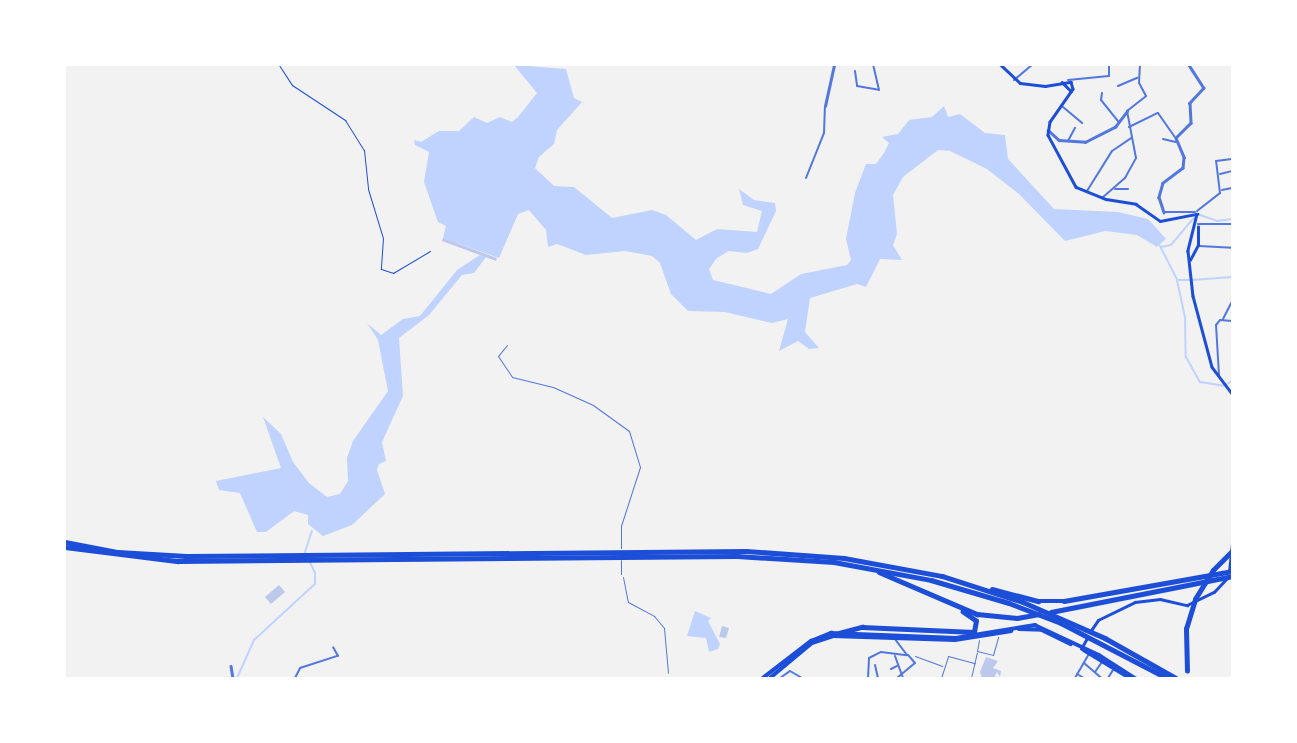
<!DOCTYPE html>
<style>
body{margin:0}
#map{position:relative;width:1297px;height:743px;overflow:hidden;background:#f2f2f2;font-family:"Sofia Sans Condensed",sans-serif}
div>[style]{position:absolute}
.water>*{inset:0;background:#bfd3fe}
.stream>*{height:2px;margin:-1px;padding:0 1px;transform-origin:1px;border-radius:1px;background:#bfd3fe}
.building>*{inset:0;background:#bdc9ec}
.path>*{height:1px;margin:-0.5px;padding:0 0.5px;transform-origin:0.5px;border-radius:0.5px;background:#1d4ed8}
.service>*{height:1px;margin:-0.5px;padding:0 0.5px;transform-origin:0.5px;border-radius:0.5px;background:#5277de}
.minor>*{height:2px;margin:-1px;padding:0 1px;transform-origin:1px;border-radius:1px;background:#5277de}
.tertiary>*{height:2.5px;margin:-1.25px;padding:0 1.25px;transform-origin:1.25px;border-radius:1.25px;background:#5277de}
.secondary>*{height:2.5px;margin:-1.25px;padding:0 1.25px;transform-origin:1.25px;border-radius:1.25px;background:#1d4ed8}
.primary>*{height:3.5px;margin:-1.75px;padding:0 1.75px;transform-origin:1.75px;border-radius:1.75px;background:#1d4ed8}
.motorway>*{height:4.5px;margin:-2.25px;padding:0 2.25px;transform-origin:2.25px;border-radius:2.25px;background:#1d4ed8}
span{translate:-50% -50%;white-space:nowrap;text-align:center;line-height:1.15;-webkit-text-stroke:7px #fff;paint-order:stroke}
.frame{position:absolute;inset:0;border:66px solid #fff;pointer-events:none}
</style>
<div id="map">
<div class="water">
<i style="clip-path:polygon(514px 65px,566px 69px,574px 98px,582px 102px,557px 130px,554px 144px,539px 157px,535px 168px,554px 186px,574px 187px,612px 218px,652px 210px,666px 215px,696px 240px,717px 229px,757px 232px,762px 211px,743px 205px,739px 189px,754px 200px,775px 203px,776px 211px,758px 249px,747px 253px,729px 251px,717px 258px,709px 269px,713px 280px,771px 294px,801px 274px,847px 265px,851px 260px,846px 239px,855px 193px,866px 164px,876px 164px,884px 153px,889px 143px,882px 137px,898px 134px,909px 120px,932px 117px,944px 106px,948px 117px,960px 114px,985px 133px,1005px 135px,1008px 159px,1054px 209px,1118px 212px,1148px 219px,1166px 239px,1157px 247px,1137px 235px,1105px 231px,1065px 241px,1019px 194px,987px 169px,950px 151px,938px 150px,903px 177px,893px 195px,897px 234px,893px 245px,902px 260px,880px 259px,866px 287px,857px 284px,810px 298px,805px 332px,819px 348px,809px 349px,798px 341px,779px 351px,788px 319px,772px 323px,725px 312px,688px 311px,671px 294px,660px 263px,652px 256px,625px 251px,586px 255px,557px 244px,548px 247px,546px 230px,529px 210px,518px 214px,499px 258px,443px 238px,446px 226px,438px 222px,424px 182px,429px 152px,415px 145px,414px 140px,421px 142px,439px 131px,459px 131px,474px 117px,487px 123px,500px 117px,512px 122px,518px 117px,537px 93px)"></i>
<i style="clip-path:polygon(480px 255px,486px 257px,474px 273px,462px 275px,429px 315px,399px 338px,403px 396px,382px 442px,386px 461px,379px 464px,377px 470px,385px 494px,352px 525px,323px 536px,308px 524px,308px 515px,294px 511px,266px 532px,257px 532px,240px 493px,219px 490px,216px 481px,281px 468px,263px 417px,281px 434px,293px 462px,309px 483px,327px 497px,340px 494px,348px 481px,347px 458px,353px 441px,388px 391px,378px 340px,367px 323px,381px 335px,403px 319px,420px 316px,457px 270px)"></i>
<i style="clip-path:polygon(695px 611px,711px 618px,708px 621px,720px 644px,718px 649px,709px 652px,706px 638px,687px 636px)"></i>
</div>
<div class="stream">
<i style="left:1200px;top:215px;width:18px;rotate:19deg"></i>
<i style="left:1217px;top:221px;width:15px;rotate:-8deg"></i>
<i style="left:1160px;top:246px;width:38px;rotate:63deg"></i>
<i style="left:1177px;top:280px;width:39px;rotate:78deg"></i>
<i style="left:1185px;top:318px;width:39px;rotate:89deg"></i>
<i style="left:1186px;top:357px;width:29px;rotate:61deg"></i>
<i style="left:1200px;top:382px;width:24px;rotate:9deg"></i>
<i style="left:1161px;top:247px;width:10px;rotate:-11deg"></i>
<i style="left:1171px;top:245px;width:38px;rotate:-50deg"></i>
<i style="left:1177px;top:280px;width:12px"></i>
<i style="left:1192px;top:280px;width:40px;rotate:-4.3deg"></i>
<i style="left:1227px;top:384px;width:6px;rotate:-31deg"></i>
<i style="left:237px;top:678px;width:42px;rotate:-65.9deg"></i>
<i style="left:254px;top:640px;width:83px;rotate:-42.6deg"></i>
<i style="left:315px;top:584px;width:11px;rotate:-90deg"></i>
<i style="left:315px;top:573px;width:23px;rotate:-115deg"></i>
<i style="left:305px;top:552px;width:22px;rotate:-72deg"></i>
</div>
<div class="building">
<i style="clip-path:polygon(443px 238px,497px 258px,496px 261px,442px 241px)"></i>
<i style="clip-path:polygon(279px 585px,285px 592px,271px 604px,265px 597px)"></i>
<i style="clip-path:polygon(722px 626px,729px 628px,726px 638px,719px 637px)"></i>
<i style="clip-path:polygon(986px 657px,998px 661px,993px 668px,1001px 671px,1000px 677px,997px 672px,994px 678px,982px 678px,980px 672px)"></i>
</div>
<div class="path">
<i style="left:279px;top:65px;width:24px;rotate:57deg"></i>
<i style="left:292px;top:85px;width:64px;rotate:33.4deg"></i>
<i style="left:345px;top:120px;width:36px;rotate:58deg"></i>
<i style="left:364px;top:150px;width:39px;rotate:84deg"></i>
<i style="left:368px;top:189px;width:51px;rotate:73deg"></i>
<i style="left:383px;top:238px;width:31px;rotate:94deg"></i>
<i style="left:381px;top:269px;width:13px;rotate:18deg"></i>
<i style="left:393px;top:273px;width:43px;rotate:-30.7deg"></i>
</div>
<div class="service">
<i style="left:507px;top:345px;width:14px;rotate:129deg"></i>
<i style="left:498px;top:356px;width:25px;rotate:56deg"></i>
<i style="left:512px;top:377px;width:42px;rotate:13.7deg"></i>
<i style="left:553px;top:387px;width:44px;rotate:24.2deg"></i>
<i style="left:593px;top:405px;width:44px;rotate:35.8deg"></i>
<i style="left:629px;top:431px;width:38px;rotate:73deg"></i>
<i style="left:640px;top:467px;width:62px;rotate:107.9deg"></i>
<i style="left:621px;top:526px;width:22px;rotate:90deg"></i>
<i style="left:621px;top:560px;width:14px;rotate:90deg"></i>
<i style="left:623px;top:577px;width:25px;rotate:79deg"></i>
<i style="left:628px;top:602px;width:30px;rotate:28deg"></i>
<i style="left:654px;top:616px;width:16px;rotate:50deg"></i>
<i style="left:664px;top:628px;width:45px;rotate:84.9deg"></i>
<i style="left:979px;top:640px;width:11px;rotate:100deg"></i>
<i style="left:977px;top:651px;width:16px;rotate:14deg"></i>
<i style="left:993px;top:655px;width:19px;rotate:-74deg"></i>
<i style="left:915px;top:656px;width:29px;rotate:20deg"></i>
<i style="left:941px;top:678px;width:23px;rotate:-72deg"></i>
<i style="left:948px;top:656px;width:28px;rotate:15deg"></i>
<i style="left:971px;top:678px;width:26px;rotate:-77deg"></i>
</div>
<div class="minor">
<i style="left:855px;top:71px;width:15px;rotate:82deg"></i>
<i style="left:857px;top:86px;width:22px;rotate:10deg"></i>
<i style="left:879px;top:90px;width:26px;rotate:-103deg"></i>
<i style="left:1014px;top:80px;width:23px;rotate:-40deg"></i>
<i style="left:1068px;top:80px;width:41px;rotate:-5.6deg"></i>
<i style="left:1109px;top:76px;width:11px;rotate:-90deg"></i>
<i style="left:1118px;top:86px;width:21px;rotate:-23deg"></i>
<i style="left:1102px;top:93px;width:7px;rotate:98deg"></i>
<i style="left:1101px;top:100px;width:28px;rotate:51deg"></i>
<i style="left:1063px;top:107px;width:25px;rotate:40deg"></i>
<i style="left:1129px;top:127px;width:32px;rotate:-26deg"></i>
<i style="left:1158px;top:113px;width:29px;rotate:55deg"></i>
<i style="left:1163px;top:139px;width:13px;rotate:13deg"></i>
<i style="left:1068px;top:141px;width:15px;rotate:-62deg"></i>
<i style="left:1220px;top:174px;width:12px;rotate:-14deg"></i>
<i style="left:806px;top:178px;width:48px;rotate:-68.2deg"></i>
<i style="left:824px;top:133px;width:26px;rotate:-88deg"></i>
<i style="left:1115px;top:189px;width:13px"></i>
<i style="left:1222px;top:190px;width:10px;rotate:-11deg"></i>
<i style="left:1087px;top:191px;width:47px;rotate:-58deg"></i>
<i style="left:1112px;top:151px;width:23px;rotate:-34deg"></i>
<i style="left:1102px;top:198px;width:30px;rotate:-41deg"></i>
<i style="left:1125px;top:178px;width:23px;rotate:-61deg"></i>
<i style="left:1136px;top:158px;width:48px;rotate:-100.8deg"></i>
<i style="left:1127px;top:111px;width:24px;rotate:-38deg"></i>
<i style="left:1146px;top:96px;width:15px;rotate:-118deg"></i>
<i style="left:1139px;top:83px;width:18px;rotate:-87deg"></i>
<i style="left:1197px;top:211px;width:29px;rotate:-38deg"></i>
<i style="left:1220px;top:193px;width:32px;rotate:-97deg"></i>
<i style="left:1216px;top:161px;width:16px;rotate:-7deg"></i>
<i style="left:1199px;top:246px;width:33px;rotate:3deg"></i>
<i style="left:1223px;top:319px;width:20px;rotate:-63deg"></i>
<i style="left:1219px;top:375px;width:50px;rotate:-93.4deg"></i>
<i style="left:1216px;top:325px;width:6px;rotate:-51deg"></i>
<i style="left:1220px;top:320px;width:12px;rotate:5deg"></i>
<i style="left:895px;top:656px;width:23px;rotate:70deg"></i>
<i style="left:1084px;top:663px;width:23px;rotate:41deg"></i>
<i style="left:875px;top:665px;width:13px;rotate:77deg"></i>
<i style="left:891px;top:669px;width:7px;rotate:-27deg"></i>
<i style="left:1095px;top:672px;width:12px;rotate:-55deg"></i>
<i style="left:1077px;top:674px;width:8px;rotate:30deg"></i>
<i style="left:295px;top:678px;width:11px;rotate:-63deg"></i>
<i style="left:300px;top:668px;width:40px;rotate:-18deg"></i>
<i style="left:338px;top:656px;width:10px;rotate:-119deg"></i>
<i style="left:780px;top:678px;width:12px;rotate:-35deg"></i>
<i style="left:790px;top:671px;width:14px;rotate:30deg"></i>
<i style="left:868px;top:678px;width:20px;rotate:-87deg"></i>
<i style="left:869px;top:658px;width:13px;rotate:-27deg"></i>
<i style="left:881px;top:652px;width:26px;rotate:7deg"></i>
<i style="left:907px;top:655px;width:20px;rotate:-127deg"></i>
<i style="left:897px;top:678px;width:23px;rotate:-40deg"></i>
<i style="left:915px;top:663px;width:11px;rotate:-131deg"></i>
<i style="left:1075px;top:678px;width:28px;rotate:-60deg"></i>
<i style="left:1108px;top:678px;width:9px;rotate:-58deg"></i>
</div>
<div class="tertiary">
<i style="left:1189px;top:65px;width:27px;rotate:57deg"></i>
<i style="left:1204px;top:88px;width:21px;rotate:133deg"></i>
<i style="left:1190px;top:103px;width:20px;rotate:87deg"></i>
<i style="left:1191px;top:123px;width:21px;rotate:135deg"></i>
<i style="left:1176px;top:138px;width:21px;rotate:67deg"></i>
<i style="left:1184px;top:157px;width:11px;rotate:95deg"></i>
<i style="left:1183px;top:168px;width:25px;rotate:143deg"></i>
<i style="left:1163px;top:183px;width:15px;rotate:106deg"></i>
<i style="left:1159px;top:197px;width:16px;rotate:72deg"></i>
<i style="left:1164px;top:212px;width:31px"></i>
<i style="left:825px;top:106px;width:42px;rotate:-77.6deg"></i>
<i style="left:1048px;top:130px;width:15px;rotate:42deg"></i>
<i style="left:1059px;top:140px;width:26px;rotate:4deg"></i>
<i style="left:1085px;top:142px;width:34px;rotate:-27deg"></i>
<i style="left:1115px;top:127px;width:20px;rotate:-53deg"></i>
<i style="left:1198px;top:224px;width:34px"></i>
<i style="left:231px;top:666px;width:12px;rotate:81deg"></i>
</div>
<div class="secondary">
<i style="left:1001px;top:65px;width:26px;rotate:43deg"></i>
<i style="left:1020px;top:83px;width:25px;rotate:7deg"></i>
<i style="left:1045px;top:86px;width:26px;rotate:-9deg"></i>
<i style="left:1071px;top:82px;width:7px;rotate:74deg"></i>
<i style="left:1073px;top:89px;width:40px;rotate:124.9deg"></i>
<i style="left:1050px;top:122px;width:13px;rotate:99deg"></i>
<i style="left:1048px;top:135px;width:59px;rotate:61.7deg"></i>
<i style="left:1076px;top:187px;width:32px;rotate:22deg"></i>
<i style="left:1106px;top:199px;width:30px;rotate:9deg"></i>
<i style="left:1136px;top:204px;width:29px;rotate:35deg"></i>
<i style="left:1160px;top:221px;width:38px;rotate:-11deg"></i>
<i style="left:1197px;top:214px;width:38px;rotate:104deg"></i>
<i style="left:1188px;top:251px;width:45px;rotate:83.7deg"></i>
<i style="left:1193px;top:296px;width:73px;rotate:75deg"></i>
<i style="left:1212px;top:367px;width:34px;rotate:53deg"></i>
<i style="left:1062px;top:82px;width:13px;rotate:45deg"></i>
<i style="left:1190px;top:260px;width:17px;rotate:-62deg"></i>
<i style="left:1198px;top:245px;width:18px;rotate:-90deg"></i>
<i style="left:1229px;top:572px;width:31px;rotate:-84deg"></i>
<i style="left:1090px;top:632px;width:14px;rotate:-56deg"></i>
<i style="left:1098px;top:620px;width:41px;rotate:-25.9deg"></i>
<i style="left:1135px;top:602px;width:25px;rotate:-7deg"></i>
<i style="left:1160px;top:599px;width:28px;rotate:13deg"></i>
<i style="left:1187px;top:605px;width:30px;rotate:-26deg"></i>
<i style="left:1214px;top:592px;width:19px;rotate:-47deg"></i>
<i style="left:1081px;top:649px;width:13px;rotate:-61deg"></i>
</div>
<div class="primary">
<i style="left:1019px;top:629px;width:23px;rotate:2deg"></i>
<i style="left:1042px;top:630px;width:32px;rotate:26deg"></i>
<i style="left:1084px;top:650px;width:54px;rotate:31.3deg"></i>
<i style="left:763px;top:678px;width:61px;rotate:-37.6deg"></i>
<i style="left:811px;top:641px;width:22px;rotate:-22deg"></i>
<i style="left:831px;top:633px;width:125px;rotate:2.3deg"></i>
<i style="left:956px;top:638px;width:80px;rotate:-9.3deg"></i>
<i style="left:1035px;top:625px;width:71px;rotate:25.1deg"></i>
<i style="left:1099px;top:655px;width:43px;rotate:32.6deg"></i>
<i style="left:770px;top:678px;width:55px;rotate:-39.8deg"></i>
<i style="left:812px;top:643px;width:22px;rotate:-18deg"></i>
<i style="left:833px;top:636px;width:122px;rotate:1.9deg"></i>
<i style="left:955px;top:640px;width:57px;rotate:-9.1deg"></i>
</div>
<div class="motorway">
<i style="left:65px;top:542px;width:54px;rotate:10.7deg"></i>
<i style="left:118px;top:552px;width:68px;rotate:3.4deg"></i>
<i style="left:186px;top:556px;width:560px;rotate:-0.51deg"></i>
<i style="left:746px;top:551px;width:98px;rotate:4.1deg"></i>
<i style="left:844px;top:558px;width:100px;rotate:10.4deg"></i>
<i style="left:942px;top:576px;width:85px;rotate:17.8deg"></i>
<i style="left:1023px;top:602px;width:90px;rotate:23.7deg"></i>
<i style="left:1105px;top:638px;width:81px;rotate:29.4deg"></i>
<i style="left:65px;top:547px;width:114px;rotate:7.1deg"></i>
<i style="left:178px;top:561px;width:559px;rotate:-0.51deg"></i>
<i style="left:737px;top:556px;width:97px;rotate:3.5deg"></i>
<i style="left:834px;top:562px;width:99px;rotate:10.5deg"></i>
<i style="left:931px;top:580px;width:81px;rotate:16.4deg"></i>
<i style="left:1009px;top:603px;width:56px;rotate:21deg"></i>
<i style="left:1061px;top:623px;width:119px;rotate:27.4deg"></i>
<i style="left:879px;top:572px;width:107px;rotate:23.2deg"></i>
<i style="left:977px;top:614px;width:40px;rotate:5.7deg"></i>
<i style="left:1017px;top:618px;width:22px;rotate:-10deg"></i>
<i style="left:992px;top:589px;width:48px;rotate:14.6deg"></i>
<i style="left:1038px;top:601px;width:26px"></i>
<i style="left:1064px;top:601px;width:171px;rotate:-10.1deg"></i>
<i style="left:1051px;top:612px;width:185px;rotate:-11.2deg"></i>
<i style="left:839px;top:633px;width:24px;rotate:-15deg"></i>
<i style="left:862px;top:627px;width:112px;rotate:2.6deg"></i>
<i style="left:974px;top:632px;width:11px;rotate:-80deg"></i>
<i style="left:976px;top:621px;width:16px;rotate:-145deg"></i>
<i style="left:1187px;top:671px;width:42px;rotate:-91.4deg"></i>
<i style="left:1186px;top:629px;width:31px;rotate:-73deg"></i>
<i style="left:1195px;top:599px;width:34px;rotate:-58deg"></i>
<i style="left:1213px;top:570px;width:27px;rotate:-45deg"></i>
</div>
<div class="frame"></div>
</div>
